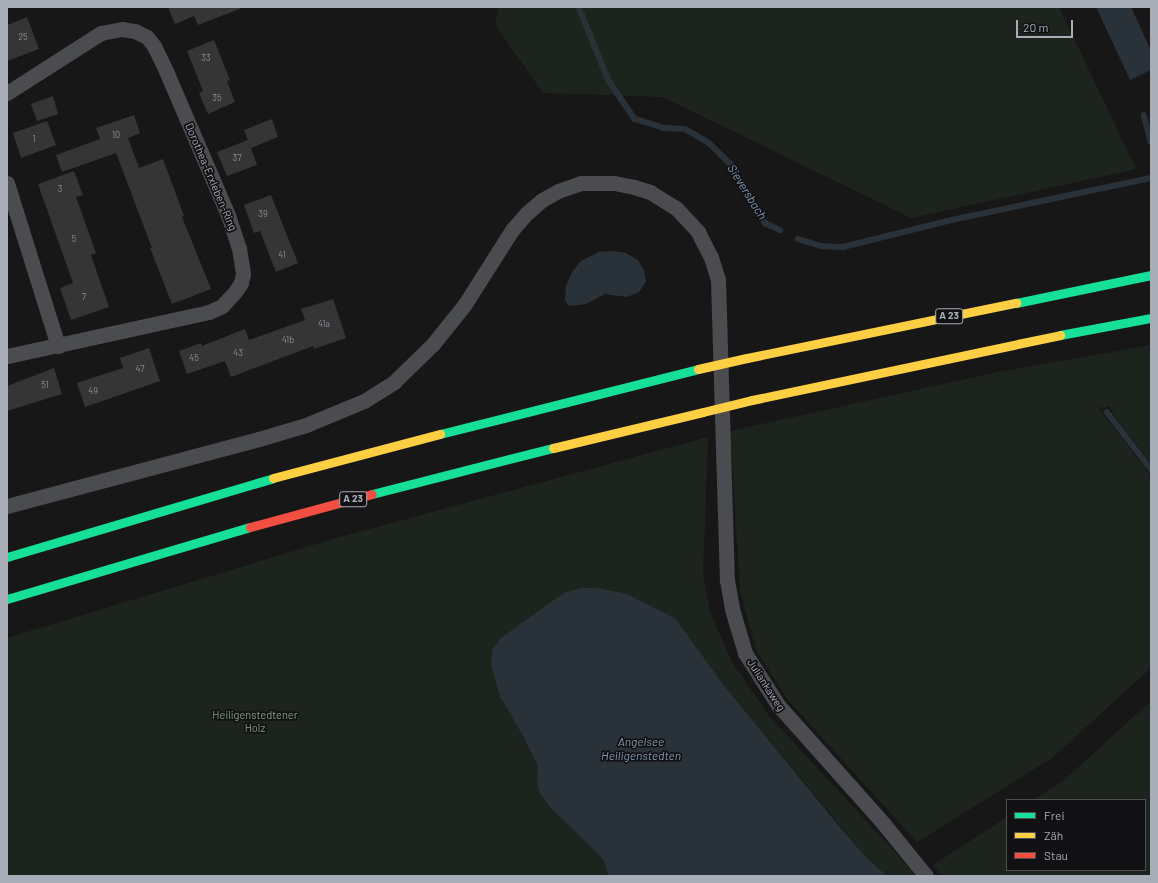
<!DOCTYPE html>
<meta charset="utf-8">
<style>
body{margin:0}
#map{position:relative;width:1158px;height:883px;overflow:hidden;background:#171717;font-family:Barlow,sans-serif}
div>[style]{position:absolute}
.green>*{inset:0;background:#1d241e}
.water>*{inset:0;background:#2a3239}
.stream>*{height:5.5px;margin:-2.75px;padding:0 2.75px;transform-origin:2.75px;border-radius:2.75px;background:#2a3239}
.building>*{inset:0;background:#353536}
.street>*{height:15px;margin:-7.5px;padding:0 7.5px;transform-origin:7.5px;border-radius:7.5px;background:#4b4c50}
.fast>*{height:9px;margin:-4.5px;padding:0 4.5px;transform-origin:4.5px;border-radius:4.5px;background:#16e098}
.slow>*{height:9px;margin:-4.5px;padding:0 4.5px;transform-origin:4.5px;border-radius:4.5px;background:#ffcf43}
.jam>*{height:9px;margin:-4.5px;padding:0 4.5px;transform-origin:4.5px;border-radius:4.5px;background:#f24e42}
.slow-bridge>*{height:9px;margin:-4.5px;padding:0 4.5px;transform-origin:4.5px;border-radius:4.5px;background:#ffcf43}
span{translate:-50% -50%;white-space:nowrap;text-align:center;line-height:1.15;-webkit-text-stroke:3.5px #111113;paint-order:stroke}
.number-label{font-size:9px;color:#8b8f98}
.number-label span{-webkit-text-stroke-width:0}
.shield-label span{padding:1px 3px;background:#111113;border:1px solid;border-radius:3px;-webkit-text-stroke-width:0}
.shield-label{font-size:10px;color:#a8adb8;font-weight:700}
.street-label{font-size:11px;color:#a8adb8}
.park-label{font-size:11px;color:#7fa381}
.water-label{font-size:12px;color:#7f9bb3;font-style:italic}
.frame{position:absolute;inset:0;border:8px solid #a8adb8;pointer-events:none}
.legend{position:absolute;left:1006px;top:799px;width:140px;height:72px;box-sizing:border-box;background:#111113;border:1px solid #4d4f55;margin:0;padding:5px 7px;list-style:none;font-size:12px;color:#a8adb8}
.legend li{display:flex;align-items:center;gap:8px;height:20px}
.legend b{width:20px;border:1px solid #4d4f55}
.scale{position:absolute;left:1016px;top:20px;width:57px;height:18px;box-sizing:border-box;border:2px solid #a8adb8;border-top:0;padding-left:5px;font-size:12px;line-height:14px;white-space:nowrap;color:#a8adb8;-webkit-text-stroke:3px #111113;paint-order:stroke}
</style>
<div id="map">
<div class="green">
<i style="clip-path:polygon(499px 7px,1059px 7px,1136px 169px,911px 218px,663px 97px,543px 93px,495px 25px)"></i>
<i style="clip-path:polygon(1151px 345px,1151px 463px,1120px 424px,1109px 406px,1098px 408px,1151px 476px,1151px 668px,1052px 758px,917px 842px,788px 700px,756px 650px,740px 591px,730px 431px,997px 372px)"></i>
<i style="clip-path:polygon(708px 437px,703px 575px,710px 612px,732px 662px,769px 716px,905px 863px,915px 876px,887px 876px,866px 857px,722px 683px,675px 618px,627px 594px,513px 717px,538px 766px,537px 780px,539px 791px,548px 805px,603px 859px,609px 876px,7px 876px,7px 638px,333px 539px)"></i>
<i style="clip-path:polygon(1151px 701px,1151px 876px,942px 876px,933px 865px,1007px 817px,1007px 870px,1145px 870px,1145px 800px,1033px 800px,1063px 781px)"></i>
</div>
<div class="water">
<i style="clip-path:polygon(1096px 7px,1131px 7px,1151px 51px,1151px 70px,1130px 80px)"></i>
<i style="clip-path:polygon(612px 251px,626px 253px,638px 260px,644px 270px,646px 282px,639px 292px,627px 297px,605px 294px,586px 304px,569px 306px,565px 300px,566px 286px,572px 272px,581px 261px,599px 252px)"></i>
<i style="clip-path:polygon(581px 588px,596px 588px,627px 594px,675px 618px,722px 683px,839px 826px,866px 857px,887px 876px,609px 876px,603px 859px,548px 805px,539px 791px,537px 780px,538px 766px,523px 736px,500px 696px,491px 664px,493px 649px,501px 638px,564px 593px)"></i>
</div>
<div class="stream">
<i style="left:579px;top:7px;width:80px;rotate:67.9deg"></i>
<i style="left:609px;top:81px;width:46px;rotate:55.6deg"></i>
<i style="left:635px;top:119px;width:31px;rotate:17deg"></i>
<i style="left:665px;top:128px;width:20px;rotate:3deg"></i>
<i style="left:685px;top:129px;width:28px;rotate:30deg"></i>
<i style="left:709px;top:143px;width:32px;rotate:44deg"></i>
<i style="left:732px;top:165px;width:67px;rotate:60.4deg"></i>
<i style="left:765px;top:223px;width:17px;rotate:25deg"></i>
<i style="left:1144px;top:115px;width:27px;rotate:75deg"></i>
<i style="left:798px;top:239px;width:24px;rotate:17deg"></i>
<i style="left:821px;top:246px;width:22px;rotate:3deg"></i>
<i style="left:843px;top:247px;width:107px;rotate:-14deg"></i>
<i style="left:947px;top:221px;width:208px;rotate:-11.9deg"></i>
<i style="left:1107px;top:412px;width:72px;rotate:52.3deg"></i>
</div>
<div class="building">
<i style="clip-path:polygon(168px 7px,242px 7px,242px 8px,198px 25px,194px 16px,175px 24px)"></i>
<i style="clip-path:polygon(27px 17px,39px 49px,7px 61px,7px 25px)"></i>
<i style="clip-path:polygon(214px 40px,230px 80px,227px 81px,235px 102px,208px 114px,199px 93px,203px 91px,187px 51px)"></i>
<i style="clip-path:polygon(53px 96px,58px 114px,37px 121px,31px 104px)"></i>
<i style="clip-path:polygon(134px 115px,140px 133px,128px 138px,139px 168px,163px 159px,184px 216px,182px 217px,211px 289px,172px 304px,150px 248px,152px 248px,116px 153px,62px 172px,56px 155px,100px 139px,96px 128px)"></i>
<i style="clip-path:polygon(272px 119px,278px 137px,251px 148px,244px 130px)"></i>
<i style="clip-path:polygon(47px 121px,56px 145px,21px 158px,13px 133px)"></i>
<i style="clip-path:polygon(248px 140px,257px 165px,227px 176px,217px 152px)"></i>
<i style="clip-path:polygon(74px 171px,83px 195px,76px 197px,96px 253px,91px 255px,109px 307px,71px 320px,60px 288px,73px 283px,38px 184px)"></i>
<i style="clip-path:polygon(271px 195px,298px 263px,276px 272px,260px 231px,254px 233px,244px 205px)"></i>
<i style="clip-path:polygon(333px 299px,346px 338px,314px 349px,313px 346px,231px 377px,225px 361px,187px 374px,179px 351px,201px 343px,202px 346px,245px 329px,249px 340px,305px 320px,301px 309px)"></i>
<i style="clip-path:polygon(149px 348px,160px 381px,85px 407px,77px 383px,123px 368px,120px 358px)"></i>
<i style="clip-path:polygon(54px 368px,62px 394px,7px 411px,7px 386px)"></i>
</div>
<div class="street">
<i style="left:7px;top:93px;width:112px;rotate:-32.6deg"></i>
<i style="left:101px;top:33px;width:21px;rotate:-11deg"></i>
<i style="left:122px;top:29px;width:13px;rotate:9deg"></i>
<i style="left:135px;top:31px;width:13px;rotate:27deg"></i>
<i style="left:147px;top:37px;width:11px;rotate:52deg"></i>
<i style="left:154px;top:46px;width:28px;rotate:64deg"></i>
<i style="left:166px;top:71px;width:157px;rotate:66.7deg"></i>
<i style="left:228px;top:215px;width:35px;rotate:72deg"></i>
<i style="left:239px;top:248px;width:26px;rotate:81deg"></i>
<i style="left:243px;top:274px;width:9px;rotate:103deg"></i>
<i style="left:241px;top:283px;width:11px;rotate:124deg"></i>
<i style="left:235px;top:292px;width:19px;rotate:133deg"></i>
<i style="left:222px;top:306px;width:14px;rotate:155deg"></i>
<i style="left:209px;top:312px;width:207px;rotate:167.7deg"></i>
<i style="left:7px;top:183px;width:171px;rotate:72.6deg"></i>
<i style="left:7px;top:506px;width:261px;rotate:-14.9deg"></i>
<i style="left:259px;top:439px;width:49px;rotate:-16.6deg"></i>
<i style="left:306px;top:425px;width:63px;rotate:-22.5deg"></i>
<i style="left:364px;top:401px;width:36px;rotate:-32deg"></i>
<i style="left:394px;top:382px;width:54px;rotate:-44.3deg"></i>
<i style="left:433px;top:344px;width:51px;rotate:-51.3deg"></i>
<i style="left:465px;top:304px;width:88px;rotate:-57.6deg"></i>
<i style="left:512px;top:230px;width:23px;rotate:-49deg"></i>
<i style="left:527px;top:213px;width:20px;rotate:-41deg"></i>
<i style="left:542px;top:200px;width:18px;rotate:-29deg"></i>
<i style="left:558px;top:191px;width:24px;rotate:-19deg"></i>
<i style="left:581px;top:183px;width:33px"></i>
<i style="left:614px;top:183px;width:20px;rotate:11deg"></i>
<i style="left:634px;top:187px;width:17px;rotate:17deg"></i>
<i style="left:650px;top:192px;width:31px;rotate:32deg"></i>
<i style="left:676px;top:208px;width:33px;rotate:47deg"></i>
<i style="left:698px;top:232px;width:28px;rotate:63deg"></i>
<i style="left:711px;top:257px;width:24px;rotate:73deg"></i>
<i style="left:718px;top:280px;width:300px;rotate:88.3deg"></i>
<i style="left:727px;top:580px;width:29px;rotate:80deg"></i>
<i style="left:732px;top:609px;width:46px;rotate:73.5deg"></i>
<i style="left:745px;top:653px;width:62px;rotate:57.6deg"></i>
<i style="left:778px;top:705px;width:158px;rotate:48.3deg"></i>
<i style="left:883px;top:823px;width:68px;rotate:50.9deg"></i>
</div>
<div class="fast">
<i style="left:1016px;top:303px;width:138px;rotate:-11.7deg"></i>
<i style="left:1060px;top:335px;width:93px;rotate:-10.6deg"></i>
<i style="left:440px;top:434px;width:266px;rotate:-14.1deg"></i>
<i style="left:372px;top:494px;width:187px;rotate:-14.3deg"></i>
<i style="left:7px;top:557px;width:277px;rotate:-16.5deg"></i>
<i style="left:7px;top:599px;width:253px;rotate:-16.5deg"></i>
</div>
<div class="slow">
<i style="left:747px;top:358px;width:275px;rotate:-11.6deg"></i>
<i style="left:752px;top:400px;width:315px;rotate:-11.9deg"></i>
<i style="left:553px;top:448px;width:154px;rotate:-13.5deg"></i>
<i style="left:273px;top:478px;width:173px;rotate:-14.8deg"></i>
</div>
<div class="jam">
<i style="left:250px;top:527px;width:126px;rotate:-15.1deg"></i>
</div>
<div class="slow-bridge">
<i style="left:698px;top:369px;width:50px;rotate:-12.7deg"></i>
<i style="left:703px;top:412px;width:50px;rotate:-13.8deg"></i>
</div>
<div class="number-label">
<span style="left:23px;top:37px">25</span>
<span style="left:206px;top:58px">33</span>
<span style="left:217px;top:98px">35</span>
<span style="left:116px;top:135px">10</span>
<span style="left:34px;top:139px">1</span>
<span style="left:237px;top:158px">37</span>
<span style="left:60px;top:189px">3</span>
<span style="left:263px;top:214px">39</span>
<span style="left:74px;top:239px">5</span>
<span style="left:282px;top:255px">41</span>
<span style="left:84px;top:297px">7</span>
<span style="left:324px;top:324px">41a</span>
<span style="left:288px;top:340px">41b</span>
<span style="left:238px;top:353px">43</span>
<span style="left:194px;top:358px">45</span>
<span style="left:140px;top:369px">47</span>
<span style="left:45px;top:385px">51</span>
<span style="left:93px;top:391px">49</span>
</div>
<div class="shield-label">
<span style="left:949px;top:316px">A 23</span>
<span style="left:353px;top:499px">A 23</span>
</div>
<div class="street-label">
<span style="left:211px;top:177px;rotate:67deg">Dorothea-Erxleben-Ring</span>
<span style="left:766px;top:685px;rotate:57deg">Juliankaweg</span>
</div>
<div class="park-label">
<span style="left:255px;top:722px">Heiligenstedtener<br>Holz</span>
</div>
<div class="water-label">
<span style="left:747px;top:192px;rotate:58deg">Sieversbach</span>
<span style="left:641px;top:749px">Angelsee<br>Heiligenstedten</span>
</div>
<div class="frame"></div>
<ul class="legend">
<li><b style="height:5px;background:#16e098"></b>Frei</li>
<li><b style="height:5px;background:#ffcf43"></b>Zäh</li>
<li><b style="height:5px;background:#f24e42"></b>Stau</li>
</ul>
<div class="scale">20 m</div>
</div>
